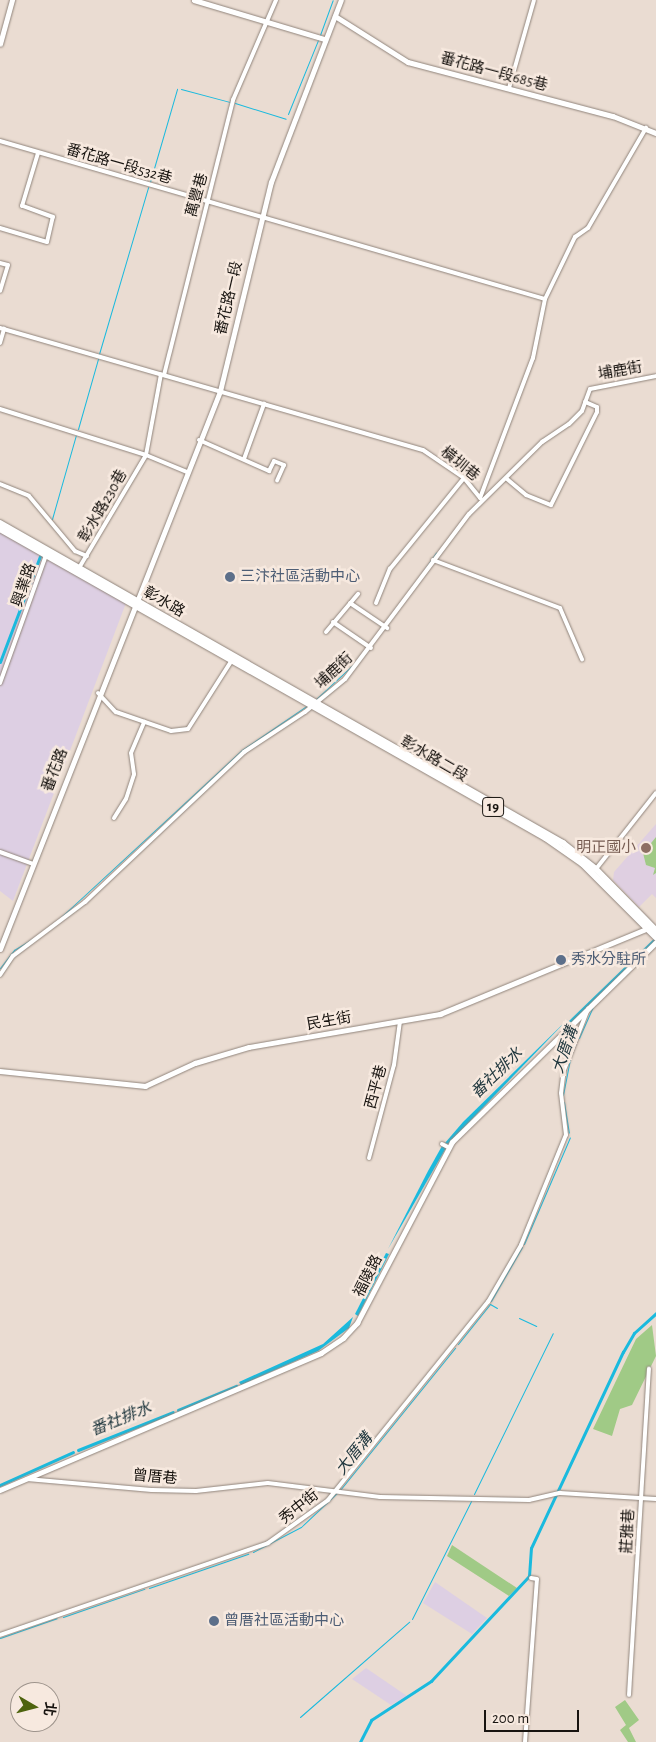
<!DOCTYPE html>
<meta charset="utf-8">
<style>
body{margin:0}
#map{position:relative;width:656px;height:1742px;overflow:hidden;background:#eadcd2;font-family:"Alegreya Sans","Noto Sans TC",sans-serif}
div>[style]{position:absolute}
.industrial>*{inset:0;background:#ddcfe3}
.education>*{inset:0;background:#dfcfe1}
.green>*{inset:0;background:#a0ca86}
.water>*{inset:0;background:#1abade}
.stream>*{height:1px;margin:-0.5px;padding:0 0.5px;transform-origin:0.5px;border-radius:0.5px;background:#1abade}
.canal>*{height:3px;margin:-1.5px;padding:0 1.5px;transform-origin:1.5px;border-radius:1.5px;background:#1abade}
.roads{filter:drop-shadow(0 0 1px #90847b) drop-shadow(0 0 1px #90847b)}
.minor>*{height:4px;margin:-2px;padding:0 2px;transform-origin:2px;border-radius:2px;background:#fff}
.tertiary>*{height:4.5px;margin:-2.25px;padding:0 2.25px;transform-origin:2.25px;border-radius:2.25px;background:#fff}
.secondary>*{height:5px;margin:-2.5px;padding:0 2.5px;transform-origin:2.5px;border-radius:2.5px;background:#fff}
.primary>*{height:5.5px;margin:-2.75px;padding:0 2.75px;transform-origin:2.75px;border-radius:2.75px;background:#fff}
.dots>*{width:14px;height:14px;translate:-50% -50%;box-sizing:border-box;border:2px solid #f7e9df;border-radius:50%}
span{translate:-50% -50%;white-space:nowrap;text-align:center;line-height:1.15;-webkit-text-stroke:5px #f7e9df;paint-order:stroke}
.shield-label span{padding:1px 4px;background:#f7e9df;border:1px solid;border-radius:4px;-webkit-text-stroke-width:0}
.shield-label{font-size:14px;color:#181410;font-weight:700}
.street-label{font-size:15px;color:#181410}
.service-label{font-size:15px;color:#4e5e75}
.left{translate:0 -50%;text-align:left}
.education-label{font-size:15px;color:#785e54}
.right{translate:-100% -50%;text-align:right}
.water-label{font-size:16px;color:#21383f;font-style:italic}
.north{position:absolute;left:10px;top:1682px;width:50px;height:50px;box-sizing:border-box;background:#f7e9df;border:1px solid #9e948c;border-radius:50%;rotate:98deg;font-size:14px;font-weight:700;line-height:20px;text-align:center;color:#181410}
.north::after{content:'';display:block;margin:auto;width:18px;height:22px;background:#4e630e;clip-path:polygon(50% 0,100% 100%,50% 72%,0 100%)}
.scale{position:absolute;left:484px;top:1710px;width:95px;height:22px;box-sizing:border-box;border:2px solid #181410;border-top:0;padding-left:6px;font-size:15px;line-height:18px;white-space:nowrap;color:#181410;-webkit-text-stroke:4px #f7e9df;paint-order:stroke}
</style>
<div id="map">
<div class="industrial">
<i style="clip-path:polygon(0 530px,126px 603px,13px 901px,0 891px)"></i>
<i style="clip-path:polygon(435px 1582px,487px 1618px,472px 1634px,423px 1603px)"></i>
<i style="clip-path:polygon(366px 1668px,407px 1696px,391px 1705px,352px 1679px)"></i>
</div>
<div class="education">
<i style="clip-path:polygon(656px 824px,656px 898px,652px 894px,639px 907px,613px 880px,614px 872px)"></i>
</div>
<div class="green">
<i style="clip-path:polygon(656px 837px,656px 873px,653px 875px,655px 868px,646px 865px,643px 853px)"></i>
<i style="clip-path:polygon(652px 1325px,656px 1356px,632px 1405px,620px 1409px,612px 1436px,593px 1429px,636px 1339px)"></i>
<i style="clip-path:polygon(452px 1545px,467px 1555px,517px 1588px,509px 1596px,447px 1556px)"></i>
<i style="clip-path:polygon(625px 1700px,639px 1720px,629px 1728px,636px 1742px,628px 1742px,620px 1730px,626px 1725px,615px 1707px)"></i>
</div>
<div class="water">
<i style="clip-path:polygon(568px 1019px,448px 1144px,445px 1143px,463px 1122px)"></i>
<i style="clip-path:polygon(442px 1146px,446px 1148px,388px 1249px,428px 1171px)"></i>
<i style="clip-path:polygon(386px 1253px,389px 1254px,358px 1316px,355px 1314px)"></i>
<i style="clip-path:polygon(353px 1317px,349px 1328px,318px 1351px,241px 1385px,239px 1382px,323px 1344px)"></i>
</div>
<div class="stream">
<i style="left:320px;top:35px;width:37px;rotate:-70deg"></i>
<i style="left:181px;top:89px;width:51px;rotate:14.9deg"></i>
<i style="left:235px;top:103px;width:53px;rotate:17.4deg"></i>
<i style="left:288px;top:114px;width:80px;rotate:-67.9deg"></i>
<i style="left:150px;top:182px;width:97px;rotate:-73.8deg"></i>
<i style="left:99px;top:354px;width:174px;rotate:-73.6deg"></i>
<i style="left:78px;top:429px;width:73px;rotate:-74.1deg"></i>
<i style="left:52px;top:519px;width:87px;rotate:-74.1deg"></i>
<i style="left:421px;top:575px;width:27px;rotate:-56deg"></i>
<i style="left:315px;top:700px;width:56px;rotate:-42.8deg"></i>
<i style="left:61px;top:917px;width:246px;rotate:-42.7deg"></i>
<i style="left:242px;top:750px;width:80px;rotate:-34.3deg"></i>
<i style="left:0;top:968px;width:23px;rotate:-52deg"></i>
<i style="left:14px;top:950px;width:23px;rotate:-31deg"></i>
<i style="left:579px;top:1038px;width:34px;rotate:-66deg"></i>
<i style="left:563px;top:1095px;width:36px;rotate:-79deg"></i>
<i style="left:564px;top:1102px;width:31px;rotate:81deg"></i>
<i style="left:524px;top:1244px;width:116px;rotate:-66.7deg"></i>
<i style="left:491px;top:1301px;width:62px;rotate:-60.1deg"></i>
<i style="left:490px;top:1304px;width:8px;rotate:30deg"></i>
<i style="left:519px;top:1318px;width:19px;rotate:25deg"></i>
<i style="left:458px;top:1344px;width:51px;rotate:-51.3deg"></i>
<i style="left:340px;top:1490px;width:183px;rotate:-51deg"></i>
<i style="left:474px;top:1494px;width:179px;rotate:-63.9deg"></i>
<i style="left:253px;top:1552px;width:54px;rotate:-27.5deg"></i>
<i style="left:301px;top:1527px;width:50px;rotate:-43.4deg"></i>
<i style="left:149px;top:1588px;width:105px;rotate:-19deg"></i>
<i style="left:63px;top:1617px;width:86px;rotate:-19.1deg"></i>
<i style="left:412px;top:1619px;width:132px;rotate:-63.4deg"></i>
<i style="left:0;top:1638px;width:60px;rotate:-19.3deg"></i>
<i style="left:300px;top:1717px;width:145px;rotate:-41.1deg"></i>
</div>
<div class="canal">
<i style="left:0;top:662px;width:113px;rotate:-69.3deg"></i>
<i style="left:567px;top:1024px;width:124px;rotate:-44deg"></i>
<i style="left:178px;top:1410px;width:63px;rotate:-22.5deg"></i>
<i style="left:78px;top:1450px;width:102px;rotate:-21.8deg"></i>
<i style="left:0;top:1485px;width:80px;rotate:-24.3deg"></i>
<i style="left:360px;top:1742px;width:25px;rotate:-63deg"></i>
<i style="left:371px;top:1720px;width:72px;rotate:-33deg"></i>
<i style="left:431px;top:1681px;width:144px;rotate:-47deg"></i>
<i style="left:529px;top:1576px;width:28px;rotate:-86deg"></i>
<i style="left:531px;top:1548px;width:217px;rotate:-64.9deg"></i>
<i style="left:623px;top:1352px;width:22px;rotate:-60deg"></i>
<i style="left:634px;top:1333px;width:30px;rotate:-42deg"></i>
</div>
<div class="roads">
<div class="minor">
<i style="left:509px;top:88px;width:91px;rotate:-74.1deg"></i>
<i style="left:0;top:141px;width:567px;rotate:16.17deg"></i>
<i style="left:0;top:228px;width:49px;rotate:16.6deg"></i>
<i style="left:47px;top:242px;width:26px;rotate:-77deg"></i>
<i style="left:53px;top:217px;width:33px;rotate:-160deg"></i>
<i style="left:22px;top:206px;width:55px;rotate:-73.2deg"></i>
<i style="left:0;top:263px;width:8px;rotate:14deg"></i>
<i style="left:8px;top:265px;width:27px;rotate:107deg"></i>
<i style="left:0;top:328px;width:440px;rotate:16.1deg"></i>
<i style="left:423px;top:450px;width:50px;rotate:34.3deg"></i>
<i style="left:464px;top:478px;width:26px;rotate:51deg"></i>
<i style="left:480px;top:498px;width:150px;rotate:-69.3deg"></i>
<i style="left:533px;top:358px;width:60px;rotate:-78.5deg"></i>
<i style="left:545px;top:299px;width:69px;rotate:-64.2deg"></i>
<i style="left:575px;top:237px;width:16px;rotate:-35deg"></i>
<i style="left:588px;top:228px;width:116px;rotate:-59.9deg"></i>
<i style="left:0;top:343px;width:15px;rotate:-74deg"></i>
<i style="left:164px;top:375px;width:284px;rotate:-75.9deg"></i>
<i style="left:233px;top:100px;width:109px;rotate:-66.7deg"></i>
<i style="left:0;top:409px;width:153px;rotate:17.5deg"></i>
<i style="left:146px;top:455px;width:82px;rotate:-79.5deg"></i>
<i style="left:199px;top:440px;width:77px;rotate:23.9deg"></i>
<i style="left:269px;top:471px;width:11px;rotate:-63deg"></i>
<i style="left:274px;top:461px;width:11px;rotate:22deg"></i>
<i style="left:284px;top:465px;width:17px;rotate:114deg"></i>
<i style="left:244px;top:459px;width:59px;rotate:-70deg"></i>
<i style="left:507px;top:479px;width:25px;rotate:40deg"></i>
<i style="left:526px;top:495px;width:27px;rotate:22deg"></i>
<i style="left:551px;top:505px;width:104px;rotate:-63.7deg"></i>
<i style="left:597px;top:412px;width:5px;rotate:-90deg"></i>
<i style="left:597px;top:407px;width:13px;rotate:-157deg"></i>
<i style="left:0;top:484px;width:31px;rotate:22deg"></i>
<i style="left:29px;top:496px;width:72px;rotate:50.1deg"></i>
<i style="left:75px;top:551px;width:13px;rotate:23deg"></i>
<i style="left:433px;top:560px;width:136px;rotate:20.7deg"></i>
<i style="left:560px;top:608px;width:56px;rotate:66.7deg"></i>
<i style="left:79px;top:568px;width:131px;rotate:-59.3deg"></i>
<i style="left:146px;top:455px;width:44px;rotate:22.5deg"></i>
<i style="left:350px;top:603px;width:45px;rotate:34deg"></i>
<i style="left:376px;top:603px;width:37px;rotate:-68deg"></i>
<i style="left:390px;top:569px;width:117px;rotate:-50.9deg"></i>
<i style="left:333px;top:622px;width:46px;rotate:34.4deg"></i>
<i style="left:326px;top:632px;width:50px;rotate:-49.9deg"></i>
<i style="left:0;top:683px;width:136px;rotate:-70.2deg"></i>
<i style="left:98px;top:693px;width:26px;rotate:47deg"></i>
<i style="left:116px;top:712px;width:58px;rotate:19.1deg"></i>
<i style="left:171px;top:731px;width:17px;rotate:-7deg"></i>
<i style="left:188px;top:729px;width:82px;rotate:-57.5deg"></i>
<i style="left:114px;top:818px;width:22px;rotate:-58deg"></i>
<i style="left:126px;top:799px;width:26px;rotate:-72deg"></i>
<i style="left:134px;top:774px;width:21px;rotate:-98deg"></i>
<i style="left:131px;top:753px;width:34px;rotate:-67deg"></i>
<i style="left:0;top:852px;width:35px;rotate:20deg"></i>
<i style="left:596px;top:869px;width:97px;rotate:-51.7deg"></i>
<i style="left:0;top:975px;width:23px;rotate:-56deg"></i>
<i style="left:13px;top:956px;width:90px;rotate:-36.9deg"></i>
<i style="left:85px;top:902px;width:219px;rotate:-43.3deg"></i>
<i style="left:244px;top:752px;width:73px;rotate:-33.3deg"></i>
<i style="left:305px;top:712px;width:52px;rotate:-39.5deg"></i>
<i style="left:345px;top:679px;width:206px;rotate:-53.1deg"></i>
<i style="left:469px;top:514px;width:103px;rotate:-44.6deg"></i>
<i style="left:542px;top:442px;width:32px;rotate:-34deg"></i>
<i style="left:569px;top:424px;width:18px;rotate:-45deg"></i>
<i style="left:582px;top:411px;width:23px;rotate:-70deg"></i>
<i style="left:590px;top:389px;width:67px;rotate:-11.1deg"></i>
<i style="left:442px;top:1144px;width:7px;rotate:27deg"></i>
<i style="left:369px;top:1158px;width:96px;rotate:-75deg"></i>
<i style="left:394px;top:1065px;width:44px;rotate:-82.2deg"></i>
<i style="left:27px;top:1479px;width:125px;rotate:5deg"></i>
<i style="left:152px;top:1490px;width:44px;rotate:1.3deg"></i>
<i style="left:196px;top:1491px;width:72px;rotate:-6.3deg"></i>
<i style="left:268px;top:1483px;width:113px;rotate:7.1deg"></i>
<i style="left:380px;top:1497px;width:149px;rotate:1.2deg"></i>
<i style="left:529px;top:1500px;width:32px;rotate:-13deg"></i>
<i style="left:560px;top:1493px;width:96px;rotate:3.6deg"></i>
<i style="left:0;top:1635px;width:283px;rotate:-18.9deg"></i>
<i style="left:268px;top:1543px;width:74px;rotate:-35.6deg"></i>
<i style="left:328px;top:1500px;width:255px;rotate:-51.1deg"></i>
<i style="left:488px;top:1302px;width:66px;rotate:-59.9deg"></i>
<i style="left:521px;top:1245px;width:119px;rotate:-67.8deg"></i>
<i style="left:566px;top:1135px;width:42px;rotate:-96.8deg"></i>
<i style="left:561px;top:1093px;width:23px;rotate:-83deg"></i>
<i style="left:564px;top:1070px;width:66px;rotate:-68.5deg"></i>
<i style="left:629px;top:1695px;width:327px;rotate:-86.5deg"></i>
<i style="left:525px;top:1742px;width:163px;rotate:-85.8deg"></i>
<i style="left:537px;top:1579px;width:6px;rotate:-171deg"></i>
</div>
<div class="tertiary">
<i style="left:194px;top:0;width:137px;rotate:16.6deg"></i>
<i style="left:335px;top:16px;width:86px;rotate:32.2deg"></i>
<i style="left:408px;top:62px;width:212px;rotate:14.8deg"></i>
<i style="left:613px;top:116px;width:46px;rotate:21.6deg"></i>
<i style="left:0;top:44px;width:46px;rotate:-74.7deg"></i>
<i style="left:0;top:1071px;width:146px;rotate:5.9deg"></i>
<i style="left:145px;top:1086px;width:55px;rotate:-24.7deg"></i>
<i style="left:195px;top:1063px;width:56px;rotate:-16.5deg"></i>
<i style="left:249px;top:1047px;width:194px;rotate:-9.8deg"></i>
<i style="left:440px;top:1014px;width:226px;rotate:-22.4deg"></i>
<i style="left:0;top:1490px;width:349px;rotate:-23.1deg"></i>
<i style="left:321px;top:1353px;width:27px;rotate:-34deg"></i>
<i style="left:343px;top:1338px;width:21px;rotate:-47deg"></i>
<i style="left:357px;top:1323px;width:204px;rotate:-62.3deg"></i>
<i style="left:452px;top:1142px;width:286px;rotate:-44.4deg"></i>
</div>
<div class="secondary">
<i style="left:0;top:949px;width:600px;rotate:-68.48deg"></i>
<i style="left:220px;top:391px;width:215px;rotate:-76.3deg"></i>
<i style="left:271px;top:182px;width:195px;rotate:-69deg"></i>
</div>
<div class="primary">
<i style="left:0;top:523px;width:648px;rotate:29.61deg"></i>
<i style="left:563px;top:843px;width:42px;rotate:38.2deg"></i>
<i style="left:596px;top:869px;width:86px;rotate:45.5deg"></i>
<i style="left:0;top:529px;width:627px;rotate:29.51deg"></i>
<i style="left:546px;top:838px;width:45px;rotate:35.1deg"></i>
<i style="left:583px;top:864px;width:103px;rotate:45deg"></i>
</div>
</div>
<div class="dots">
<i style="left:230px;top:577px;background:#5c6f8a"></i>
<i style="left:646px;top:848px;background:#8d6e63"></i>
<i style="left:561px;top:960px;background:#5c6f8a"></i>
<i style="left:214px;top:1621px;background:#5c6f8a"></i>
</div>
<div class="shield-label">
<span style="left:493px;top:807px">19</span>
</div>
<div class="street-label">
<span style="left:494px;top:72px;rotate:15deg">番花路一段685巷</span>
<span style="left:119px;top:164px;rotate:16deg">番花路一段532巷</span>
<span style="left:197px;top:195px;rotate:-75deg">萬豐巷</span>
<span style="left:229px;top:298px;rotate:-77deg">番花路一段</span>
<span style="left:620px;top:371px;rotate:-10deg">埔鹿街</span>
<span style="left:460px;top:464px;rotate:39deg">橫圳巷</span>
<span style="left:103px;top:506px;rotate:-60deg">彰水路230巷</span>
<span style="left:24px;top:585px;rotate:-71deg">興業路</span>
<span style="left:164px;top:602px;rotate:30deg">彰水路</span>
<span style="left:334px;top:671px;rotate:-43deg">埔鹿街</span>
<span style="left:434px;top:759px;rotate:30deg">彰水路二段</span>
<span style="left:55px;top:770px;rotate:-69deg">番花路</span>
<span style="left:329px;top:1021px;rotate:-10deg">民生街</span>
<span style="left:376px;top:1087px;rotate:-75deg">西平巷</span>
<span style="left:368px;top:1276px;rotate:-63deg">福陵路</span>
<span style="left:155px;top:1477px;rotate:5deg">曾厝巷</span>
<span style="left:299px;top:1507px;rotate:-38deg">秀中街</span>
<span style="left:628px;top:1531px;rotate:-87deg">莊雅巷</span>
</div>
<div class="service-label">
<span class="left" style="left:240px;top:577px">三汴社區活動中心</span>
<span class="left" style="left:571px;top:960px">秀水分駐所</span>
<span class="left" style="left:224px;top:1621px">曾厝社區活動中心</span>
</div>
<div class="education-label">
<span class="right" style="left:636px;top:848px">明正國小</span>
</div>
<div class="water-label">
<span style="left:565px;top:1050px;rotate:-71deg">大厝溝</span>
<span style="left:497px;top:1073px;rotate:-44deg">番社排水</span>
<span style="left:121px;top:1419px;rotate:-22deg">番社排水</span>
<span style="left:354px;top:1454px;rotate:-51deg">大厝溝</span>
</div>
<div class="north">北</div>
<div class="scale">200 m</div>
</div>
